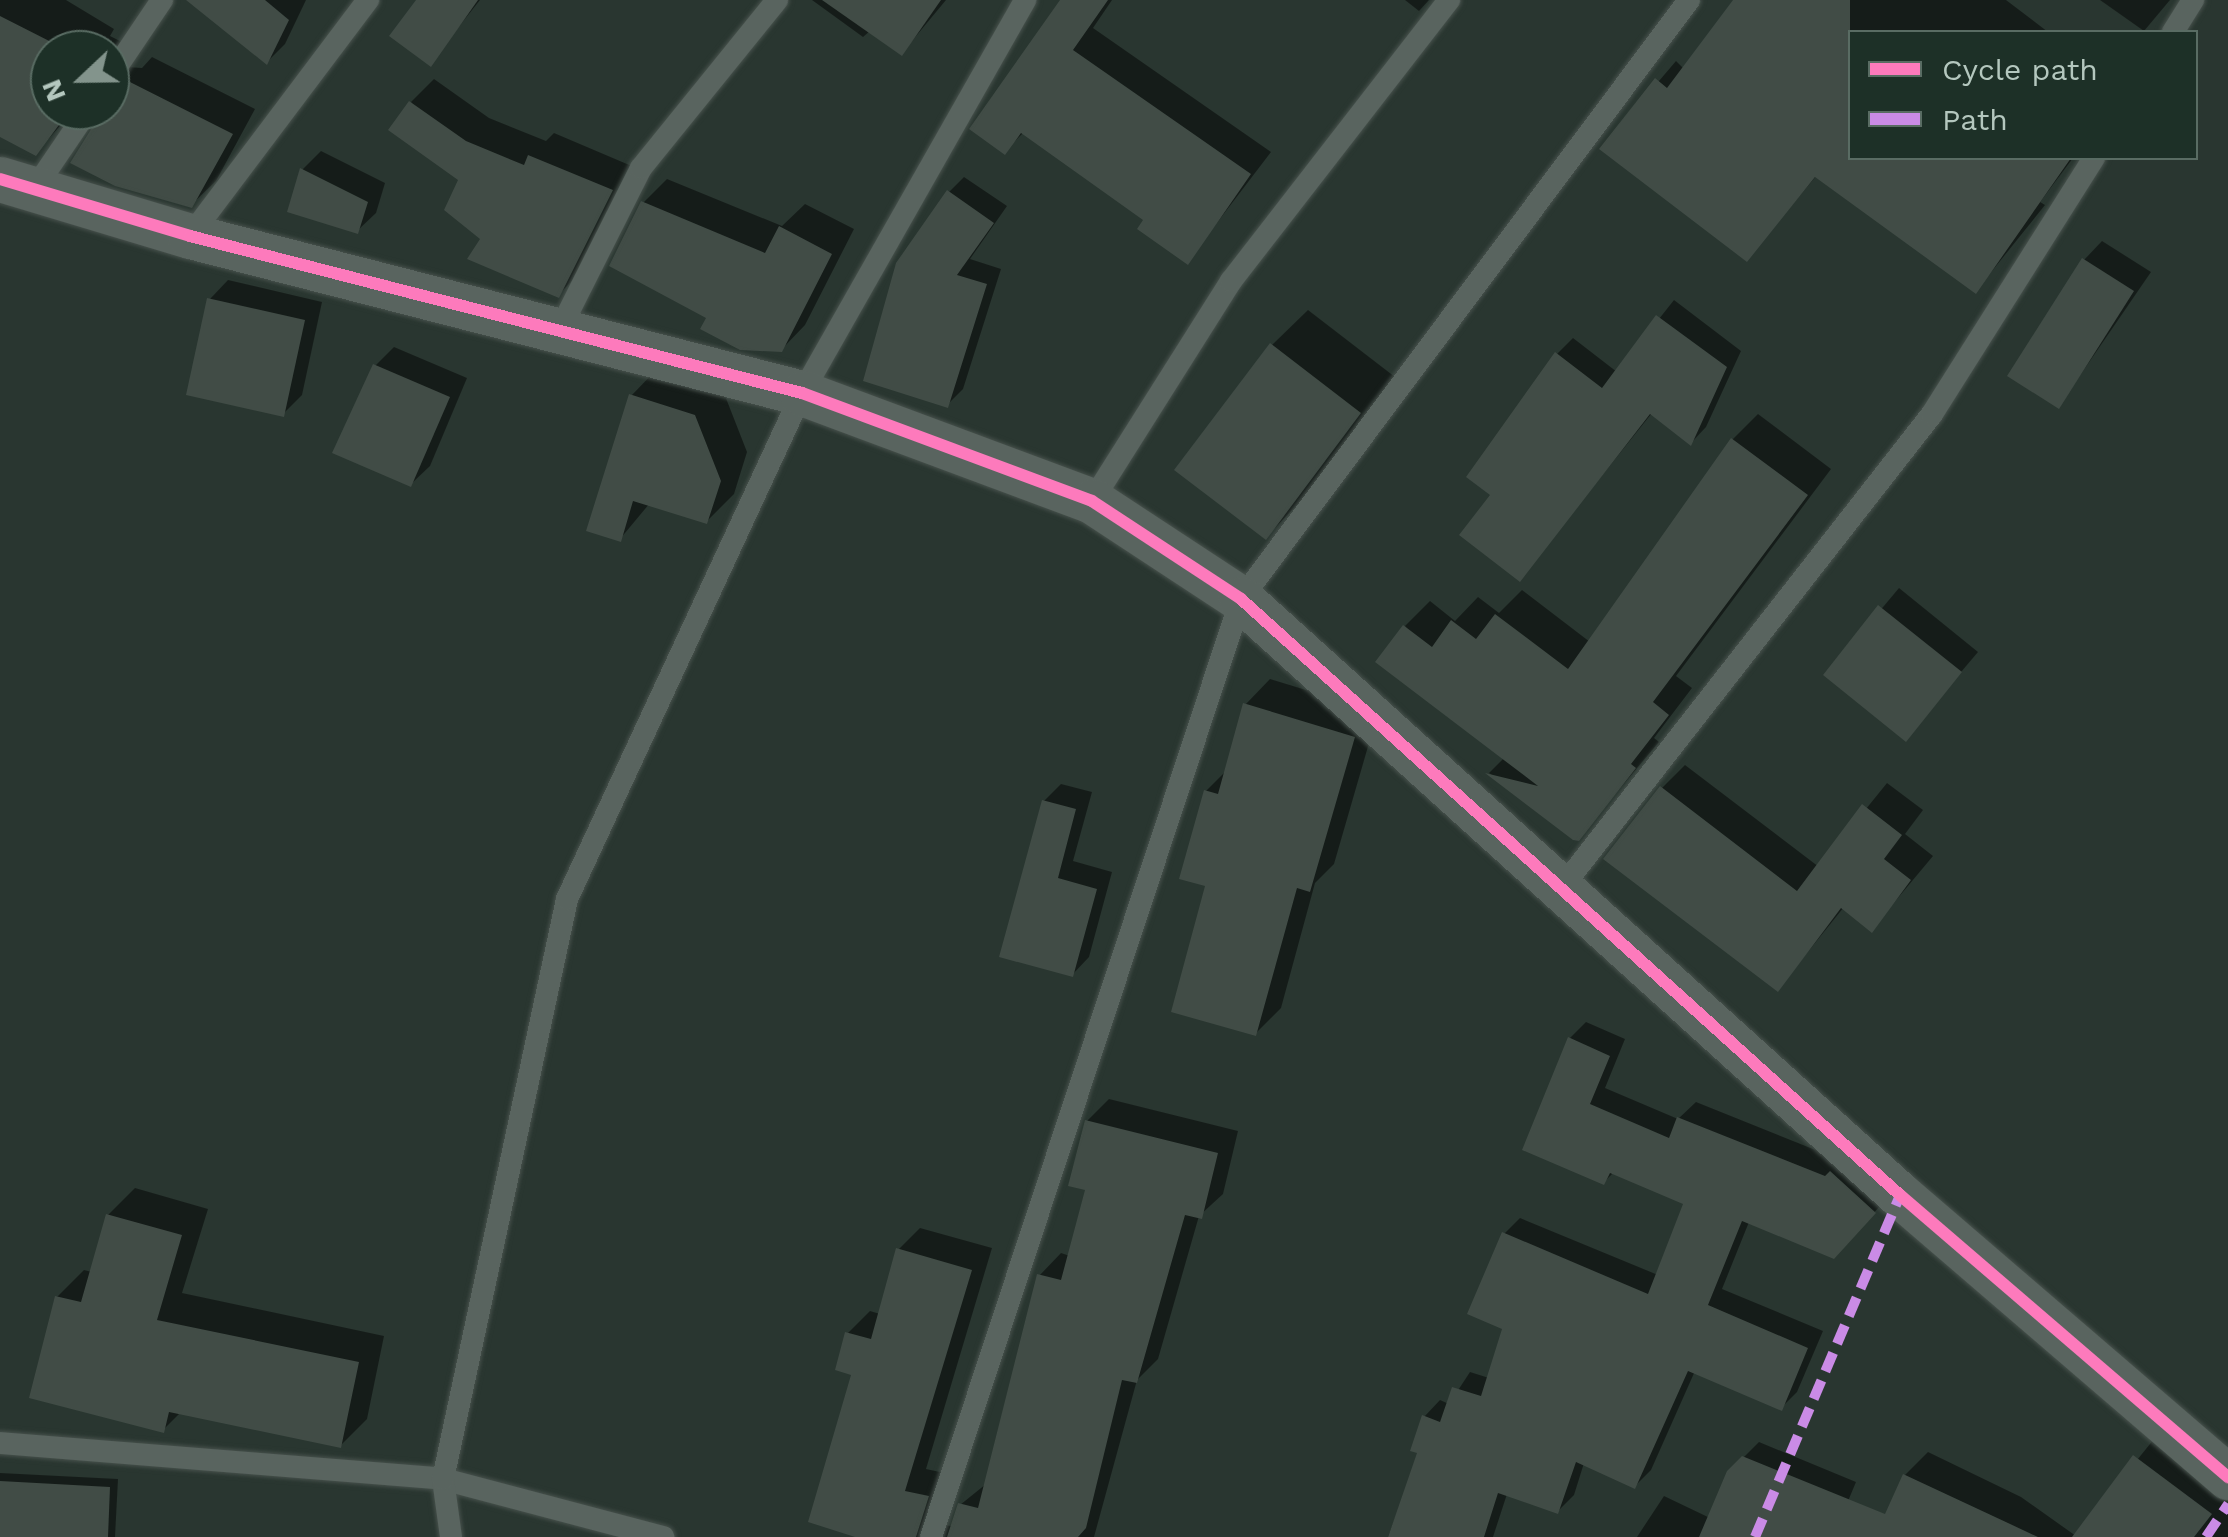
<!DOCTYPE html>
<style>
body{margin:0}
#map{position:relative;width:2228px;height:1537px;overflow:hidden;background:#293630;font-family:"Work Sans",sans-serif}
div>[style]{position:absolute}
.shadow>*{inset:0;background:#0007}
.building>*{inset:0;background:#414c46}
.roads{filter:drop-shadow(0 0 2px #47514c) drop-shadow(0 0 2px #47514c)}
.service>*{height:22px;margin:-11px;padding:0 11px;transform-origin:11px;border-radius:11px;background:#59645f}
.minor>*{height:45px;margin:-22.5px;padding:0 22.5px;transform-origin:22.5px;border-radius:22.5px;background:#59645f}
.quiet>*{height:10px;margin-top:-5px;transform-origin:0;background:repeating-linear-gradient(90deg,#ca8be6 0 20px,transparent 0 30px)}
.cycleway>*{height:12px;margin:-6px;padding:0 6px;transform-origin:6px;border-radius:6px;background:#fd7abc}
span{translate:-50% -50%;white-space:nowrap;text-align:center;line-height:1.15;-webkit-text-stroke:10px #1d3027;paint-order:stroke}
.legend{position:absolute;left:1848px;top:30px;width:350px;height:130px;box-sizing:border-box;background:#1d3027;border:2px solid #596c63;margin:0;padding:12px 18px;list-style:none;font-size:30px;color:#b4c7be}
.legend li{display:flex;align-items:center;gap:20px;height:50px}
.legend b{width:50px;border:2px solid #596c63}
.north{position:absolute;left:30px;top:30px;width:100px;height:100px;box-sizing:border-box;background:#1d3027;border:2px solid #596c63;border-radius:50%;rotate:248deg;font-size:28px;font-weight:700;line-height:40px;text-align:center;color:#b4c7be}
.north::after{content:'';display:block;margin:auto;width:35px;height:45px;background:#83948c;clip-path:polygon(50% 0,100% 100%,50% 72%,0 100%)}
</style>
<div id="map">
<div class="shadow">
<i style="clip-path:polygon(0 0,66px 0,114px 29px,110px 36px,122px 42px,127px 67px,142px 68px,152px 57px,255px 109px,216px 181px,191px 205px,104px 110px,110px 110px,110px 50px,50px 50px,50px 110px,74px 110px,36px 153px,0 134px)"></i>
<i style="clip-path:polygon(217px 0,306px 0,285px 44px,267px 62px)"></i>
<i style="clip-path:polygon(419px 0,480px 0,430px 63px)"></i>
<i style="clip-path:polygon(812px 0,946px 0,902px 53px,870px 31px,863px 37px)"></i>
<i style="clip-path:polygon(1061px 0,1112px 0,1093px 28px,1271px 152px,1187px 262px,1146px 220px,1024px 132px,1005px 151px)"></i>
<i style="clip-path:polygon(1405px 0,1429px 0,1419px 11px)"></i>
<i style="clip-path:polygon(1734px 0,2006px 0,2048px 32px,1850px 32px,1850px 158px,2073px 158px,2040px 202px,2045px 205px,1976px 291px,1817px 175px,1747px 259px,1602px 148px,1676px 61px,1684px 69px)"></i>
<i style="clip-path:polygon(2100px 0,2170px 0,2144px 31px)"></i>
<i style="clip-path:polygon(434px 79px,489px 118px,546px 141px,554px 133px,634px 167px,582px 271px,558px 295px,484px 238px,462px 179px,411px 102px)"></i>
<i style="clip-path:polygon(321px 151px,385px 183px,376px 213px,357px 231px,290px 211px,303px 169px)"></i>
<i style="clip-path:polygon(964px 177px,1007px 206px,970px 259px,1001px 269px,963px 389px,947px 405px,949px 192px)"></i>
<i style="clip-path:polygon(667px 179px,782px 226px,805px 204px,854px 229px,805px 325px,781px 350px,709px 317px,643px 203px)"></i>
<i style="clip-path:polygon(2102px 241px,2151px 272px,2059px 406px,2084px 260px)"></i>
<i style="clip-path:polygon(228px 280px,322px 302px,302px 395px,283px 414px,210px 299px)"></i>
<i style="clip-path:polygon(1674px 300px,1741px 351px,1706px 427px,1691px 443px,1652px 413px,1520px 578px,1493px 494px,1557px 354px,1573px 338px,1617px 372px)"></i>
<i style="clip-path:polygon(1308px 310px,1395px 377px,1301px 501px,1266px 537px,1272px 345px)"></i>
<i style="clip-path:polygon(394px 347px,467px 378px,430px 466px,411px 484px,375px 366px)"></i>
<i style="clip-path:polygon(658px 368px,722px 388px,747px 452px,734px 494px,707px 521px,650px 503px,620px 539px,631px 396px)"></i>
<i style="clip-path:polygon(1758px 414px,1831px 469px,1676px 676px,1692px 688px,1654px 738px,1659px 742px,1579px 837px,1489px 773px,1504px 758px,1405px 626px,1430px 601px,1455px 621px,1478px 597px,1499px 613px,1522px 590px,1590px 642px,1733px 439px)"></i>
<i style="clip-path:polygon(1899px 588px,1978px 652px,1905px 738px,1826px 675px)"></i>
<i style="clip-path:polygon(1270px 679px,1378px 712px,1334px 864px,1315px 883px,1281px 1008px,1256px 1033px,1208px 885px,1206px 791px,1227px 770px,1245px 705px)"></i>
<i style="clip-path:polygon(1685px 765px,1819px 867px,1887px 783px,1923px 810px,1905px 834px,1933px 856px,1872px 929px,1844px 907px,1778px 989px,1662px 788px)"></i>
<i style="clip-path:polygon(1061px 784px,1092px 792px,1073px 861px,1112px 872px,1089px 957px,1072px 975px,1044px 801px)"></i>
<i style="clip-path:polygon(1586px 1022px,1625px 1039px,1605px 1088px,1678px 1119px,1696px 1102px,1843px 1161px,1890px 1195px,1850px 1239px,1749px 1222px,1722px 1289px,1823px 1331px,1797px 1392px,1781px 1408px,1695px 1371px,1651px 1470px,1635px 1486px,1584px 1463px,1574px 1495px,1558px 1511px,1507px 1494px,1493px 1537px,1388px 1537px,1420px 1451px,1424px 1417px,1440px 1400px,1449px 1404px,1470px 1372px,1489px 1378px,1505px 1328px,1504px 1234px,1520px 1218px,1658px 1275px,1686px 1202px,1614px 1172px,1604px 1182px,1570px 1038px)"></i>
<i style="clip-path:polygon(1109px 1099px,1238px 1131px,1223px 1194px,1199px 1216px,1158px 1359px,1137px 1380px,1094px 1537px,866px 1537px,848px 1333px,870px 1311px,880px 1314px,898px 1250px,920px 1228px,992px 1248px,926px 1469px,949px 1474px,941px 1525px,952px 1526px,960px 1505px,986px 1484px,1039px 1276px,1061px 1253px,1070px 1256px,1088px 1188px,1087px 1121px)"></i>
<i style="clip-path:polygon(135px 1188px,208px 1209px,182px 1293px,384px 1336px,367px 1419px,340px 1446px,181px 1412px,163px 1430px,57px 1297px,84px 1270px,92px 1272px,108px 1215px)"></i>
<i style="clip-path:polygon(2158px 1434px,2228px 1484px,2228px 1537px,1878px 1537px,1905px 1475px,1928px 1452px,2021px 1497px,2076px 1536px)"></i>
<i style="clip-path:polygon(1759px 1442px,1856px 1482px,1833px 1537px,1637px 1537px,1664px 1496px,1710px 1518px,1729px 1472px)"></i>
<i style="clip-path:polygon(0 1473px,118px 1479px,115px 1537px,0 1537px)"></i>
</div>
<div class="building">
<i style="clip-path:polygon(186px 0,265px 0,289px 20px,267px 65px)"></i>
<i style="clip-path:polygon(416px 0,478px 0,431px 67px,389px 36px)"></i>
<i style="clip-path:polygon(822px 0,941px 0,902px 56px)"></i>
<i style="clip-path:polygon(1060px 0,1108px 0,1073px 50px,1251px 174px,1188px 265px,1137px 229px,1143px 220px,1021px 133px,1005px 155px,969px 129px)"></i>
<i style="clip-path:polygon(1733px 0,1850px 0,1850px 158px,2071px 158px,1976px 294px,1815px 177px,1747px 262px,1599px 149px,1655px 78px,1667px 88px)"></i>
<i style="clip-path:polygon(0 16px,67px 50px,50px 50px,50px 110px,70px 110px,36px 156px,0 137px)"></i>
<i style="clip-path:polygon(126px 80px,233px 134px,192px 208px,115px 186px,70px 163px,103px 110px,110px 110px,110px 92px)"></i>
<i style="clip-path:polygon(409px 101px,466px 141px,524px 165px,528px 155px,613px 190px,559px 298px,467px 259px,480px 239px,444px 210px,458px 180px,388px 130px)"></i>
<i style="clip-path:polygon(300px 168px,368px 202px,358px 234px,287px 212px)"></i>
<i style="clip-path:polygon(947px 190px,994px 223px,957px 275px,987px 284px,948px 408px,863px 381px,896px 263px)"></i>
<i style="clip-path:polygon(641px 201px,765px 253px,779px 226px,832px 254px,782px 352px,740px 350px,700px 329px,706px 318px,609px 266px)"></i>
<i style="clip-path:polygon(2082px 258px,2134px 291px,2059px 409px,2007px 376px)"></i>
<i style="clip-path:polygon(207px 298px,305px 320px,284px 417px,186px 395px)"></i>
<i style="clip-path:polygon(1656px 315px,1727px 367px,1691px 446px,1650px 414px,1520px 582px,1459px 535px,1490px 495px,1466px 477px,1555px 352px,1602px 388px)"></i>
<i style="clip-path:polygon(1270px 343px,1361px 413px,1266px 540px,1174px 470px)"></i>
<i style="clip-path:polygon(373px 364px,450px 397px,411px 487px,332px 453px)"></i>
<i style="clip-path:polygon(629px 394px,695px 415px,721px 481px,707px 524px,633px 501px,621px 542px,586px 531px)"></i>
<i style="clip-path:polygon(1731px 438px,1808px 495px,1653px 702px,1669px 715px,1631px 764px,1636px 768px,1579px 841px,1573px 840px,1485px 773px,1538px 786px,1375px 662px,1403px 625px,1432px 647px,1451px 620px,1476px 639px,1495px 614px,1568px 669px)"></i>
<i style="clip-path:polygon(1878px 605px,1962px 672px,1906px 742px,1823px 675px)"></i>
<i style="clip-path:polygon(1243px 703px,1355px 737px,1310px 892px,1297px 888px,1256px 1036px,1171px 1012px,1205px 886px,1179px 879px,1204px 790px,1218px 794px)"></i>
<i style="clip-path:polygon(1660px 786px,1797px 891px,1862px 804px,1902px 835px,1884px 859px,1911px 880px,1872px 933px,1841px 908px,1778px 992px,1603px 859px)"></i>
<i style="clip-path:polygon(1042px 800px,1076px 809px,1058px 878px,1097px 889px,1073px 977px,999px 957px)"></i>
<i style="clip-path:polygon(1568px 1037px,1610px 1056px,1590px 1104px,1669px 1138px,1677px 1117px,1825px 1176px,1830px 1171px,1876px 1213px,1834px 1259px,1742px 1221px,1708px 1305px,1808px 1348px,1782px 1411px,1688px 1371px,1635px 1489px,1576px 1462px,1558px 1514px,1498px 1493px,1484px 1537px,1388px 1537px,1417px 1453px,1410px 1451px,1422px 1415px,1440px 1422px,1452px 1387px,1481px 1396px,1502px 1329px,1467px 1314px,1502px 1232px,1648px 1294px,1683px 1204px,1610px 1173px,1604px 1185px,1522px 1150px)"></i>
<i style="clip-path:polygon(1085px 1120px,1218px 1153px,1202px 1219px,1185px 1215px,1137px 1383px,1122px 1380px,1086px 1528px,1078px 1537px,947px 1537px,958px 1503px,978px 1508px,1037px 1274px,1061px 1280px,1085px 1190px,1068px 1186px)"></i>
<i style="clip-path:polygon(106px 1214px,182px 1235px,157px 1320px,359px 1362px,341px 1448px,169px 1412px,164px 1433px,29px 1398px,55px 1296px,81px 1302px)"></i>
<i style="clip-path:polygon(896px 1248px,972px 1270px,905px 1491px,929px 1496px,916px 1537px,855px 1537px,808px 1522px,851px 1375px,835px 1370px,845px 1332px,871px 1339px)"></i>
<i style="clip-path:polygon(2133px 1455px,2212px 1514px,2194px 1537px,2072px 1537px)"></i>
<i style="clip-path:polygon(1742px 1456px,1885px 1514px,1903px 1474px,2038px 1537px,1699px 1537px,1727px 1471px)"></i>
<i style="clip-path:polygon(0 1481px,110px 1487px,108px 1537px,0 1537px)"></i>
</div>
<div class="roads">
<div class="service">
<i style="left:2173px;top:32px;width:38px;rotate:-58deg"></i>
<i style="left:110px;top:77px;width:93px;rotate:-56deg"></i>
<i style="left:35px;top:188px;width:94px;rotate:-55.8deg"></i>
<i style="left:190px;top:236px;width:296px;rotate:-53deg"></i>
<i style="left:559px;top:331px;width:182px;rotate:-63.3deg"></i>
<i style="left:641px;top:168px;width:216px;rotate:-51deg"></i>
<i style="left:1092px;top:501px;width:260px;rotate:-57.7deg"></i>
<i style="left:1231px;top:281px;width:356px;rotate:-52.2deg"></i>
<i style="left:1563px;top:886px;width:599px;rotate:-51.98deg"></i>
<i style="left:1932px;top:414px;width:303px;rotate:-57.7deg"></i>
<i style="left:0;top:1443px;width:444px;rotate:4.6deg"></i>
<i style="left:443px;top:1479px;width:228px;rotate:14.8deg"></i>
<i style="left:451px;top:1537px;width:59px;rotate:-97.9deg"></i>
<i style="left:443px;top:1479px;width:593px;rotate:-77.93deg"></i>
<i style="left:567px;top:899px;width:558px;rotate:-65.09deg"></i>
<i style="left:802px;top:393px;width:452px;rotate:-60.4deg"></i>
<i style="left:931px;top:1537px;width:988px;rotate:-71.71deg"></i>
<i style="left:1241px;top:599px;width:748px;rotate:-53.21deg"></i>
</div>
<div class="minor">
<i style="left:0;top:179px;width:198px;rotate:16.7deg"></i>
<i style="left:190px;top:236px;width:632px;rotate:14.39deg"></i>
<i style="left:802px;top:393px;width:309px;rotate:20.4deg"></i>
<i style="left:1092px;top:501px;width:178px;rotate:33.3deg"></i>
<i style="left:1241px;top:599px;width:889px;rotate:42.13deg"></i>
<i style="left:1900px;top:1195px;width:433px;rotate:40.7deg"></i>
</div>
</div>
<div class="quiet">
<i style="left:1755px;top:1537px;width:371px;rotate:-67deg"></i>
<i style="left:2206px;top:1537px;width:40px;rotate:-56deg"></i>
</div>
<div class="cycleway">
<i style="left:0;top:179px;width:198px;rotate:16.7deg"></i>
<i style="left:190px;top:236px;width:632px;rotate:14.39deg"></i>
<i style="left:802px;top:393px;width:309px;rotate:20.4deg"></i>
<i style="left:1092px;top:501px;width:178px;rotate:33.3deg"></i>
<i style="left:1241px;top:599px;width:889px;rotate:42.13deg"></i>
<i style="left:1900px;top:1195px;width:433px;rotate:40.7deg"></i>
</div>
<ul class="legend">
<li><b style="height:12px;background:#fd7abc"></b>Cycle path</li>
<li><b style="height:12px;background:#ca8be6"></b>Path</li>
</ul>
<div class="north">N</div>
</div>
